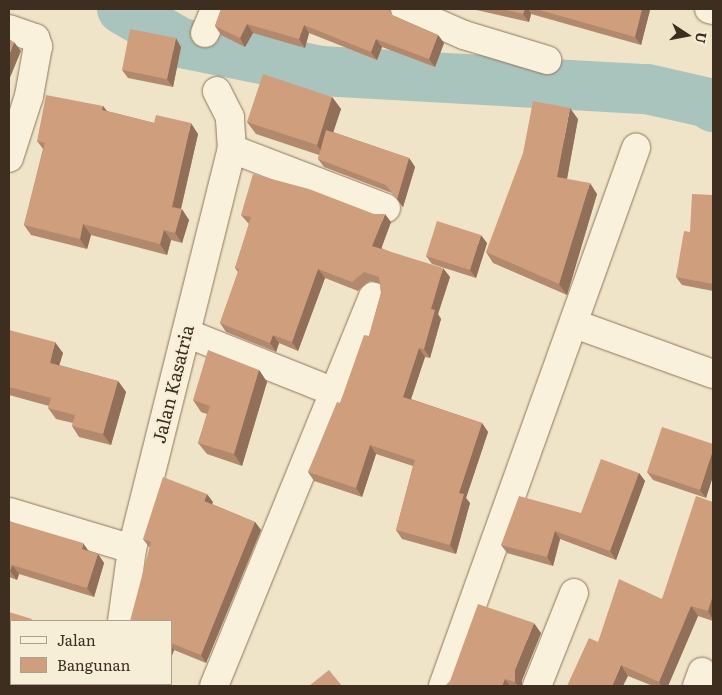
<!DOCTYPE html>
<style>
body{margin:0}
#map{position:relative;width:722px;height:695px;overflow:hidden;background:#f0e4c8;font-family:Literata,serif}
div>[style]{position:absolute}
.river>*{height:50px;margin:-25px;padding:0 25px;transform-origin:25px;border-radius:25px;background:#a9c4bc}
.roads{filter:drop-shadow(0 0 1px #8d765c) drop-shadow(0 0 1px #8d765c)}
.minor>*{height:28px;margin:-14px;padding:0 14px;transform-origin:14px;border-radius:14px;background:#faf1dc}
.wall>*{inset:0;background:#b2896c}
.shaded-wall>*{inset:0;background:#916f58}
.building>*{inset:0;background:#cf9f7d}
span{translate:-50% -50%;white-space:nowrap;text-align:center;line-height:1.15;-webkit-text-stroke:4.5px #f7eed8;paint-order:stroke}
.street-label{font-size:18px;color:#3d2e20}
.frame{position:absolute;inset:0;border:10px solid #3d2e20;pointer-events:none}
.legend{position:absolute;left:10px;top:620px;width:162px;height:65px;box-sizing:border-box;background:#f7eed8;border:1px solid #ada18e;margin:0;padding:6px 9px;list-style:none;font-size:15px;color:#3d2e20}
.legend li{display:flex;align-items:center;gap:10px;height:25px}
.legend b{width:25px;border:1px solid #ada18e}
.north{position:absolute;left:662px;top:10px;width:50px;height:50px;-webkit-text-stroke:4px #f7eed8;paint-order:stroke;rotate:101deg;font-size:14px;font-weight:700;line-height:20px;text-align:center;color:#3d2e20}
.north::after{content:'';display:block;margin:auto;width:18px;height:22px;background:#3d2e20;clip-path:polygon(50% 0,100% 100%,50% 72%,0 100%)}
</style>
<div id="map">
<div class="river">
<i style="left:122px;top:9px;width:68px;rotate:30deg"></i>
<i style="left:181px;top:43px;width:143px;rotate:11.3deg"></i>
<i style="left:321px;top:71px;width:326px;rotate:3.2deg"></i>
<i style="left:647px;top:89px;width:64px;rotate:12.7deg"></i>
<i style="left:709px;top:103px;width:6px;rotate:45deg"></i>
</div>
<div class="roads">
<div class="minor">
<i style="left:405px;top:9px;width:64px;rotate:23.8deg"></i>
<i style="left:464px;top:35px;width:87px;rotate:16.8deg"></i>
<i style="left:709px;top:9px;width:4px;rotate:14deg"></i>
<i style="left:9px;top:29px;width:28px;rotate:19deg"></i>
<i style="left:35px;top:38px;width:9px;rotate:69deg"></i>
<i style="left:38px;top:46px;width:51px;rotate:100.2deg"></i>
<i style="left:29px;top:96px;width:65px;rotate:107.9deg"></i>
<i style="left:205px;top:33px;width:26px;rotate:-67deg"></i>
<i style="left:232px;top:149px;width:165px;rotate:21deg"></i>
<i style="left:575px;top:324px;width:147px;rotate:19.9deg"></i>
<i style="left:186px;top:333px;width:159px;rotate:21.7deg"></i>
<i style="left:9px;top:512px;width:128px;rotate:16.7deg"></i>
<i style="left:122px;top:621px;width:73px;rotate:-82.1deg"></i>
<i style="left:132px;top:549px;width:412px;rotate:-76deg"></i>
<i style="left:232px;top:149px;width:32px;rotate:-94deg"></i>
<i style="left:230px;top:117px;width:29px;rotate:-117deg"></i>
<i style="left:9px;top:668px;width:2px;rotate:27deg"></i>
<i style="left:56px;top:684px;width:7px;rotate:16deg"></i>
<i style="left:113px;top:686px;width:2px;rotate:-90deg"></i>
<i style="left:214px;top:686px;width:421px;rotate:-67.8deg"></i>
<i style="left:443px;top:686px;width:572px;rotate:-70.27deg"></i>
<i style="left:537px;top:686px;width:100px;rotate:-68.3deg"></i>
<i style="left:697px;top:686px;width:15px;rotate:-70deg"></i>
</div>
</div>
<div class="wall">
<i style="clip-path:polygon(221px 9px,391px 9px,390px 11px,392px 15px,438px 35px,444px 43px,435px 67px,382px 47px,377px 60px,309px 33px,305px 48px,253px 33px,245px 47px,221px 35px,215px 26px)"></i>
<i style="clip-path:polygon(472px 9px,649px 9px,650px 10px,641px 45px,531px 14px,529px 22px)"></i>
<i style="clip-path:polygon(181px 47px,173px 87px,128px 78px,122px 70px)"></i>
<i style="clip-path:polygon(332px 97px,341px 109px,333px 132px,409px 158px,415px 167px,403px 207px,392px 193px,324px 167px,318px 159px,319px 155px,256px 134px,247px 122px)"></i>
<i style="clip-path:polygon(103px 106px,107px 111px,198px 134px,181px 209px,189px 220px,182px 243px,171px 240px,167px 255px,91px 235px,87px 249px,31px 235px,24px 225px,43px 149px,37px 141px)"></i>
<i style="clip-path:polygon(578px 119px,567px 179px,597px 194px,567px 295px,493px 263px,486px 252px)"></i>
<i style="clip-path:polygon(713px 195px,713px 291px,682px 285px,676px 277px,690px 232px)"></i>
<i style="clip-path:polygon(241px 215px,391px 222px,381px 248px,450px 277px,438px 314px,441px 319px,430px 358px,425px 357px,411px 399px,482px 423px,488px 432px,466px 498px,470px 503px,456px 554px,402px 539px,396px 530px,413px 466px,376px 454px,362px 497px,314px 481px,308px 472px,340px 403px,369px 336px,381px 293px,380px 284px,370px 281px,358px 291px,325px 278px,298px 351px,279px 343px,276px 352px,226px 332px,220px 323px,238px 272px,235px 268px,249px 224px,248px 223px)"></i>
<i style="clip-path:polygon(487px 243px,476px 278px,432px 264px,426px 256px)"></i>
<i style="clip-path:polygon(9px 330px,63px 353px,59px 365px,118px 381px,126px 392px,111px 445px,79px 437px,72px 426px,73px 423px,56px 419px,48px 408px,49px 406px,9px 395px)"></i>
<i style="clip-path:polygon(259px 370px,267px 382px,242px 466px,207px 454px,198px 443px,207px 414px,201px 412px,193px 400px)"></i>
<i style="clip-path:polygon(713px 444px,713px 476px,706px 498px,653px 480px,647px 472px)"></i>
<i style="clip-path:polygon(639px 473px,645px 481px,616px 560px,560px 539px,553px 566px,507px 553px,501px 545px,581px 513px)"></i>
<i style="clip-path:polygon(213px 502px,212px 504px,255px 522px,261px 530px,206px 663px,174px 650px,171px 658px,171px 621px,150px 547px,149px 547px,143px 539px)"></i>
<i style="clip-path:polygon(713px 502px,713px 621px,698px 616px,668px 686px,653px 686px,628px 676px,598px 642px,662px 599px)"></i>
<i style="clip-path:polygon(9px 521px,98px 554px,104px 563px,94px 597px,19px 574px,17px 580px,9px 577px)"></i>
<i style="clip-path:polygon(9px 612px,11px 621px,11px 653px,9px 652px)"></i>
<i style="clip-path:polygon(541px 633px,522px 680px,522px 686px,445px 686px)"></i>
</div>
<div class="shaded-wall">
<i style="clip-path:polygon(525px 9px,528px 9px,531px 14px,529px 22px,523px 14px)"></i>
<i style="clip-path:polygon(642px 9px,649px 9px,650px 10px,641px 45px,635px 37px)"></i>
<i style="clip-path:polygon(247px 24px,253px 33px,245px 47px,240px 38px)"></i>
<i style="clip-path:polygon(304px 25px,309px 33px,305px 48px,299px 39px)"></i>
<i style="clip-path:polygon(438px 35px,444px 43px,435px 67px,429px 59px)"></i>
<i style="clip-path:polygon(176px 38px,181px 47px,173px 87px,167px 79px)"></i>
<i style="clip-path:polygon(376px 39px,382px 47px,377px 60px,371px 52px)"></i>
<i style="clip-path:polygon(14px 42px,21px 51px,9px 80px,9px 55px)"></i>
<i style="clip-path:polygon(332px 97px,341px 109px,325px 157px,317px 145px)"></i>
<i style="clip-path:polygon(103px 106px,110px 116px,102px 110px)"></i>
<i style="clip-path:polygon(570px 108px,578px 119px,565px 189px,557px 177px)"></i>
<i style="clip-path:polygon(191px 123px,198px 134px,179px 217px,172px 207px)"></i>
<i style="clip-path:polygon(409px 158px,415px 167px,403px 207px,397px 199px)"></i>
<i style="clip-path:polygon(590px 183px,597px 194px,567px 295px,559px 284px)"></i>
<i style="clip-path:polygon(182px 209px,189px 220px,182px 243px,175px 233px)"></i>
<i style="clip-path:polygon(385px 214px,391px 222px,379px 255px,372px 246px)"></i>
<i style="clip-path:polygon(83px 224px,91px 235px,87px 249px,80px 239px)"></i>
<i style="clip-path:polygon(164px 230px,171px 240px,167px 255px,160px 244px)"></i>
<i style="clip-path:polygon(481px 235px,487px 243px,476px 278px,470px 270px)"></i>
<i style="clip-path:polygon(443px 268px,450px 277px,438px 314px,441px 319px,430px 358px,424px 349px,431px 309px)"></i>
<i style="clip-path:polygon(318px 269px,325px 278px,298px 351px,292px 342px)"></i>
<i style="clip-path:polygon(273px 335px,279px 343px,276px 352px,270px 343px)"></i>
<i style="clip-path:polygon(55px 342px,63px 353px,57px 373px,50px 363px)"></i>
<i style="clip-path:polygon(419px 348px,425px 357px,409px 405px,403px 397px)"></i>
<i style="clip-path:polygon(259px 370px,267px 382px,242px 466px,234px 454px)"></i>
<i style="clip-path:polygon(118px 381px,126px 392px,111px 445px,103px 434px)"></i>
<i style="clip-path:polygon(482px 423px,488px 432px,466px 498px,470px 503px,456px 554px,450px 545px,459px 493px)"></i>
<i style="clip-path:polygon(370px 445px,376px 454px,362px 497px,356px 488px)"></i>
<i style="clip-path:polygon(713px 450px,713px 476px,706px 498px,700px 490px)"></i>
<i style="clip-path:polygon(639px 473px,645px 481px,616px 560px,610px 551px)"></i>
<i style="clip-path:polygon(207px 494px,213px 502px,210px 509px,204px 501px)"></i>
<i style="clip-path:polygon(255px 522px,261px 530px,206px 663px,201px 655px)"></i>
<i style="clip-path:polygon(555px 531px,560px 539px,553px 566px,547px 557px)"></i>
<i style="clip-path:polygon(83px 543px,90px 553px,82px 549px)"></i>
<i style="clip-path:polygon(98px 554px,104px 563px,94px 597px,87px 588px)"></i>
<i style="clip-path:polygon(12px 565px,19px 574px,17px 580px,10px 571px)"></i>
<i style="clip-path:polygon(713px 595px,713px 620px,708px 611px)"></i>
<i style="clip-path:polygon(691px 606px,698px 616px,668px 686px,662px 686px,659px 682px)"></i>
<i style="clip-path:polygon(534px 623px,541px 633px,522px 680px,522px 686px,518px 686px,515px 682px,515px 670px)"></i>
<i style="clip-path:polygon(171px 646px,174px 650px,171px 658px)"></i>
<i style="clip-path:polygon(621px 665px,628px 676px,623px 686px,612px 686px)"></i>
<i style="clip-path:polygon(505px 679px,510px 686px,502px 686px)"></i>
</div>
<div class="building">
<i style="clip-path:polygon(221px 9px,388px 9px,392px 15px,438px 35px,429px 59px,376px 39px,371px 52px,304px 25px,299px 39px,247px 24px,240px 38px,215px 26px)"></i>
<i style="clip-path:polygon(502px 9px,525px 9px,523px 14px)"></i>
<i style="clip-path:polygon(536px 9px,642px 9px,635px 37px)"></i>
<i style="clip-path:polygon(130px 29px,176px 38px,167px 79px,122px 70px)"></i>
<i style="clip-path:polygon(9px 39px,14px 42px,9px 55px)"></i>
<i style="clip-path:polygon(263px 74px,332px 97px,317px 145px,247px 122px)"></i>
<i style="clip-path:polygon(46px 95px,103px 106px,102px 110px,154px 123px,156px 115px,191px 123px,172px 207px,182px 209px,175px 233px,164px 230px,160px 244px,83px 224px,80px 239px,24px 225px,45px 143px,37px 141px)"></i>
<i style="clip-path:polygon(533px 101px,570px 108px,557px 177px,590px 183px,559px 284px,486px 252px,523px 153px)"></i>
<i style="clip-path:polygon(326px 130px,409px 158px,397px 199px,386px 185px,318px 159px)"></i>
<i style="clip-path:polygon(253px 174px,309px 189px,374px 214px,385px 214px,372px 246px,443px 268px,431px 309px,435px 310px,424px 349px,419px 348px,403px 397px,482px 423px,459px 493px,464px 494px,450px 545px,396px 530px,415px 460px,370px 445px,356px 488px,308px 472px,337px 402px,340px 403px,364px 335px,369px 336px,381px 293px,379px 277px,364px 272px,352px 282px,318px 269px,292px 342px,273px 335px,270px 343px,220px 323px,239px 269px,235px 268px,251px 217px,241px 215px)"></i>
<i style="clip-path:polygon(692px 194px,713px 195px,713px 284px,676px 277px,684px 231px,690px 232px)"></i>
<i style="clip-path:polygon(437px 221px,481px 235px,470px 270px,426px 256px)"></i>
<i style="clip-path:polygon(9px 330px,55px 342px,50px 363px,118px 381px,103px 434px,72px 426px,75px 415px,48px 408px,51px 398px,9px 387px)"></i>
<i style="clip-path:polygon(208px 350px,259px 370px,234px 454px,198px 443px,210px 406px,193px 400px)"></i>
<i style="clip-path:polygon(662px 427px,713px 444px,713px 450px,700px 490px,647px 472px)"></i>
<i style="clip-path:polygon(601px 459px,639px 473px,610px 551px,555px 531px,547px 557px,501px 545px,519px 496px,581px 513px)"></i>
<i style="clip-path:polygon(163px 477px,207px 494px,204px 501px,255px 522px,201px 655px,171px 643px,171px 621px,130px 621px,151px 542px,143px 539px)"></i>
<i style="clip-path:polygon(696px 496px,713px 502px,713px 595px,708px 611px,691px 606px,659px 682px,621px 665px,612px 686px,567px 686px,589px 638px,598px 642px,619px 579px,662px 599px)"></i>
<i style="clip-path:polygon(9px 521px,83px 543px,82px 549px,98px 554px,87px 588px,12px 565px,10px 571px,9px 570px)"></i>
<i style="clip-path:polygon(478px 604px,534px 623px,515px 670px,515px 682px,505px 679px,502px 686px,445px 686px,450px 681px)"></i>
<i style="clip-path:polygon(9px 612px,32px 619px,31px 621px,11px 621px,11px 647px,9px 646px)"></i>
<i style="clip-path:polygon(329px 670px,342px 686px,309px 686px)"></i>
<i style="clip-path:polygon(11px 674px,11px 684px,20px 686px,9px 686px,9px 675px)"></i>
</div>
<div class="street-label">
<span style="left:173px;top:384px;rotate:-76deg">Jalan Kasatria</span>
</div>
<div class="frame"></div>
<ul class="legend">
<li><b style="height:6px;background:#faf1dc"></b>Jalan</li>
<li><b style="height:14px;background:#cf9f7d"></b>Bangunan</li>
</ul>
<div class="north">U</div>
</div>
